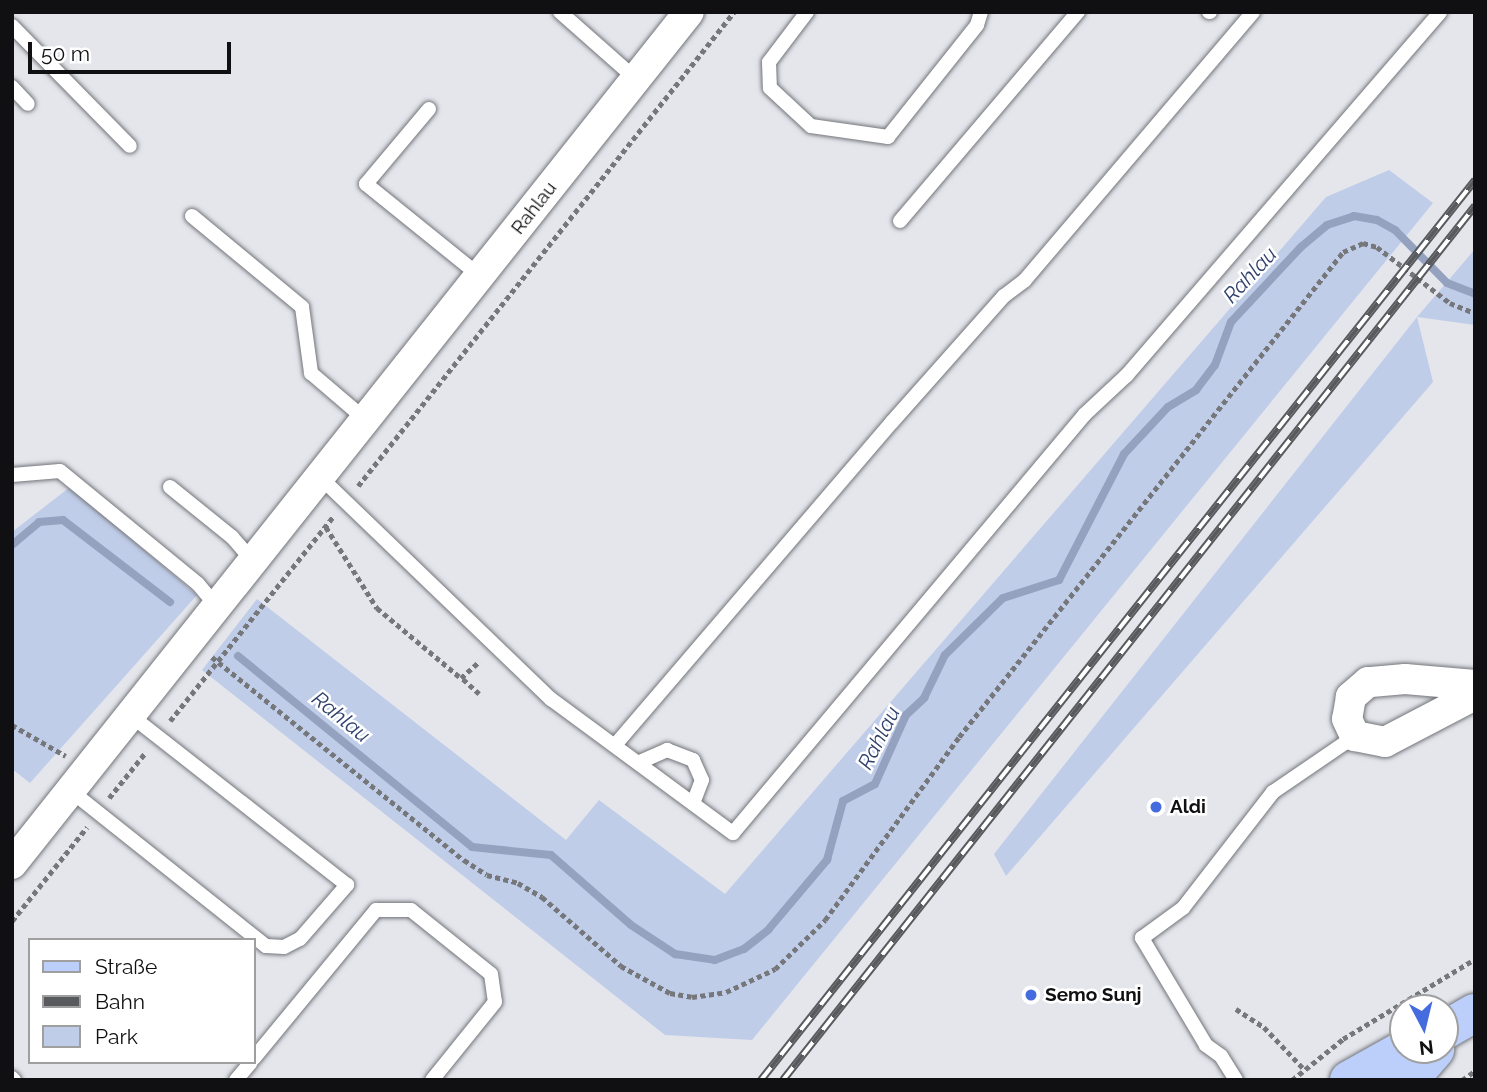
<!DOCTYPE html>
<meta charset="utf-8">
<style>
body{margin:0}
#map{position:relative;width:1487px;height:1092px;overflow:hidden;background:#e4e6ec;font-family:Raleway,sans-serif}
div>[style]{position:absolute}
.green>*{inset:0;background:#c0cde9}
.stream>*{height:8px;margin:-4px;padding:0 4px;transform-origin:4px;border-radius:4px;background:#94a2c0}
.path>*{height:4.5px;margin-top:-2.25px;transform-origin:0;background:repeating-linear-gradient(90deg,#76777b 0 5px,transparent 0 8.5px)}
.roads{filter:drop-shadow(0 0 2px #73757a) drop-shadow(0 0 2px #73757a)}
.lane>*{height:14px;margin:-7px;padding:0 7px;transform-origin:7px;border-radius:7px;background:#fff}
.street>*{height:30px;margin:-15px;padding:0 15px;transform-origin:15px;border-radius:15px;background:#fff}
.primary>*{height:38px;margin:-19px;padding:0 19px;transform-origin:19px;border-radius:19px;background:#bccffb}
.rail>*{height:8px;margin-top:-4px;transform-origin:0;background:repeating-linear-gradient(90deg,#fff 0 16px,#595a5d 0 32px);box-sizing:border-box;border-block:2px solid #595a5d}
.dots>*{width:19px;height:19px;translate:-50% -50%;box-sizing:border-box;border:4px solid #fff;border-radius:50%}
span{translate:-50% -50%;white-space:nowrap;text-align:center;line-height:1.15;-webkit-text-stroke:5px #fff;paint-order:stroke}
.street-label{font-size:19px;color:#101012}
.poi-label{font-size:19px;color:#101012;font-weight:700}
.left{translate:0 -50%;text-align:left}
.water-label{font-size:21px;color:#30416d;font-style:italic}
.frame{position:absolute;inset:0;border:14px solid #101012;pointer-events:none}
.legend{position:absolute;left:28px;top:938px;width:228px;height:126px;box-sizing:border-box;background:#fff;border:2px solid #9f9fa0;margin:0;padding:9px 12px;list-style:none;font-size:21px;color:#101012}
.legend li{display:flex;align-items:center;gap:14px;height:35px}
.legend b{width:35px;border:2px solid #9f9fa0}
.north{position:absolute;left:1389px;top:994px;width:70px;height:70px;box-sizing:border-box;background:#fff;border:2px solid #9f9fa0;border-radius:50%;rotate:173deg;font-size:19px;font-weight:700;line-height:28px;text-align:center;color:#101012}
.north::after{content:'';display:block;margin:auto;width:24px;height:32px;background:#456cde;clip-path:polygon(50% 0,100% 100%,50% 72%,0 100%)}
.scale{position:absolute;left:28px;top:42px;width:203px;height:32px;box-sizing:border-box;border:4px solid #101012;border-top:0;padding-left:9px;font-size:21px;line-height:24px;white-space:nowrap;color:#101012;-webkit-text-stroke:5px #fff;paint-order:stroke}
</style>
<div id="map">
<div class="green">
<i style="clip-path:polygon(1389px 170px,1433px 203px,752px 1040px,665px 1035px,202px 670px,257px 599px,566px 840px,599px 800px,725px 894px,1326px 197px)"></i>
<i style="clip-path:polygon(1475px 249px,1475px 325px,1417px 317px,1433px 382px,1006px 876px,994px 854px,1417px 317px)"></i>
<i style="clip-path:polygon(70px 487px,197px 595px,30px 783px,12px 769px,12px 532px)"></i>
</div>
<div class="stream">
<i style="left:12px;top:545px;width:35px;rotate:-40deg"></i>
<i style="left:39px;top:522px;width:24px;rotate:-5deg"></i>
<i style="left:63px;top:520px;width:135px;rotate:37.5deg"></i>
<i style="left:238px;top:656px;width:302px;rotate:39.2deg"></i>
<i style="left:472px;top:847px;width:79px;rotate:5.8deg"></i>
<i style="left:551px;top:855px;width:106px;rotate:41.2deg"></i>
<i style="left:631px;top:925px;width:53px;rotate:33.4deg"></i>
<i style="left:675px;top:954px;width:40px;rotate:8.5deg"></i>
<i style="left:715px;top:960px;width:31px;rotate:-21deg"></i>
<i style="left:744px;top:949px;width:31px;rotate:-38deg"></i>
<i style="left:768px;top:930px;width:92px;rotate:-49.9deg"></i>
<i style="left:827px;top:860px;width:61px;rotate:-74.8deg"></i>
<i style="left:843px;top:801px;width:36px;rotate:-28deg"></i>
<i style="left:875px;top:784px;width:76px;rotate:-65.8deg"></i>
<i style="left:906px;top:715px;width:25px;rotate:-43deg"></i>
<i style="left:924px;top:698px;width:48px;rotate:-64deg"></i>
<i style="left:945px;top:655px;width:81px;rotate:-44.5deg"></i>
<i style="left:1003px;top:598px;width:59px;rotate:-17.8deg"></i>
<i style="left:1059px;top:580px;width:142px;rotate:-62.7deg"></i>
<i style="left:1124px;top:454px;width:64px;rotate:-46.9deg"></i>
<i style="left:1168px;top:407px;width:33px;rotate:-31deg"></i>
<i style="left:1196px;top:390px;width:31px;rotate:-53deg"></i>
<i style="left:1215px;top:365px;width:46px;rotate:-69.6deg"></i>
<i style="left:1231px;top:322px;width:103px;rotate:-47deg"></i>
<i style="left:1301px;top:247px;width:34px;rotate:-40deg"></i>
<i style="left:1327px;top:225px;width:28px;rotate:-18deg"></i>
<i style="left:1354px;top:216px;width:23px;rotate:10deg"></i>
<i style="left:1377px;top:220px;width:21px;rotate:29deg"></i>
<i style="left:1395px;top:230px;width:74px;rotate:45.5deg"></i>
<i style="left:1447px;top:283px;width:30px;rotate:21deg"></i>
</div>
<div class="path">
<i style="left:358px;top:486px;width:605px;rotate:-51.58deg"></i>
<i style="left:326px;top:527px;width:96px;rotate:57.8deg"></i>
<i style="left:377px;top:608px;width:109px;rotate:39.8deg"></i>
<i style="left:212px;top:657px;width:324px;rotate:38.9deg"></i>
<i style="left:464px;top:860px;width:27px;rotate:33deg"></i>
<i style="left:487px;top:875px;width:32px;rotate:14deg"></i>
<i style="left:518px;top:883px;width:28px;rotate:30deg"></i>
<i style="left:542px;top:897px;width:105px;rotate:41.1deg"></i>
<i style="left:621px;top:966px;width:56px;rotate:28.9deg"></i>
<i style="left:670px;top:993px;width:22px;rotate:10deg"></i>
<i style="left:692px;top:997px;width:34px;rotate:-8deg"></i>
<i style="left:726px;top:992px;width:54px;rotate:-25.1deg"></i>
<i style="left:775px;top:969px;width:70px;rotate:-44.4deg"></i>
<i style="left:825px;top:920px;width:227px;rotate:-53.8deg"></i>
<i style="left:959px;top:737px;width:619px;rotate:-51.63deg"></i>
<i style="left:1343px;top:252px;width:22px;rotate:-24deg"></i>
<i style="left:1363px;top:243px;width:15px;rotate:16deg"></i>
<i style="left:1377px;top:247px;width:92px;rotate:37.5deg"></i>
<i style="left:1450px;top:303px;width:27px;rotate:22deg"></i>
<i style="left:479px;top:694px;width:24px;rotate:-138deg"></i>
<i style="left:461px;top:678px;width:25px;rotate:-42deg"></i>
<i style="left:170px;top:721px;width:261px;rotate:-51.4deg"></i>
<i style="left:12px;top:725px;width:62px;rotate:29.9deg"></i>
<i style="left:109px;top:798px;width:58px;rotate:-51.3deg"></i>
<i style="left:12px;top:921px;width:120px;rotate:-51.4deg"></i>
<i style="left:1236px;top:1009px;width:33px;rotate:33deg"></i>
<i style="left:1264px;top:1027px;width:59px;rotate:46.4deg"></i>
<i style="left:1292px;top:1080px;width:65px;rotate:-38.8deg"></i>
<i style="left:1343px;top:1039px;width:154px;rotate:-31.2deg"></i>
<i style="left:1462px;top:1080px;width:16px;rotate:-35deg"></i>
</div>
<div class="roads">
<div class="lane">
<i style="left:560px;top:12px;width:101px;rotate:41.4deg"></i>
<i style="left:807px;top:12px;width:63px;rotate:127.2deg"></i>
<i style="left:769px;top:62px;width:26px;rotate:88deg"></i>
<i style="left:770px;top:88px;width:56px;rotate:42.8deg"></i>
<i style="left:811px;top:126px;width:78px;rotate:8.1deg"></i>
<i style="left:888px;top:137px;width:143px;rotate:-51.5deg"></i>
<i style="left:977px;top:25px;width:14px;rotate:-73deg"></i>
<i style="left:1209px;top:12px;width:1px"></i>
<i style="left:12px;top:26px;width:168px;rotate:45.5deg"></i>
<i style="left:12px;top:87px;width:23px;rotate:47deg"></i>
<i style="left:429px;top:109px;width:98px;rotate:130deg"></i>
<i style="left:366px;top:184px;width:146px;rotate:38.9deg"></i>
<i style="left:192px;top:216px;width:143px;rotate:39.6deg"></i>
<i style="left:302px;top:307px;width:67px;rotate:82.2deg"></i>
<i style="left:311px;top:373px;width:72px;rotate:40.5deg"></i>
<i style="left:900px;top:221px;width:275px;rotate:-49.6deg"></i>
<i style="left:12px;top:475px;width:48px;rotate:-4.8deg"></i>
<i style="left:60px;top:471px;width:178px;rotate:39.3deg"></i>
<i style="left:198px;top:584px;width:31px;rotate:50deg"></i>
<i style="left:321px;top:478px;width:319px;rotate:43.9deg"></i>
<i style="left:551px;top:699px;width:226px;rotate:36.4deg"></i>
<i style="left:733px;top:833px;width:547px;rotate:-49.97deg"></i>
<i style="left:1085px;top:414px;width:57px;rotate:-42.9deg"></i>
<i style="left:1127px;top:375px;width:479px;rotate:-49.2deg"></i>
<i style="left:170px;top:487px;width:80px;rotate:38.9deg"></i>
<i style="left:232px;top:537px;width:33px;rotate:49deg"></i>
<i style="left:616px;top:744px;width:424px;rotate:-49.4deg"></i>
<i style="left:892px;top:422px;width:169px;rotate:-48.4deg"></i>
<i style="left:1004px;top:296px;width:26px;rotate:-37deg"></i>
<i style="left:1025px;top:280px;width:352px;rotate:-49.6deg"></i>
<i style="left:640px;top:762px;width:30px;rotate:-24deg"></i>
<i style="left:667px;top:750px;width:28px;rotate:21deg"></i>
<i style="left:693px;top:760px;width:22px;rotate:66deg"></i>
<i style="left:702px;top:780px;width:25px;rotate:111deg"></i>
<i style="left:71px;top:791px;width:249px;rotate:38.5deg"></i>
<i style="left:266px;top:946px;width:18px;rotate:3deg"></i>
<i style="left:284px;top:947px;width:18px;rotate:-27deg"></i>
<i style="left:300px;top:939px;width:72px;rotate:-49deg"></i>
<i style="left:347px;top:885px;width:272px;rotate:-141.9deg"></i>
<i style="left:254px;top:1058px;width:192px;rotate:-50.5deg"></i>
<i style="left:376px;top:910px;width:35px"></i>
<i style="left:411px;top:910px;width:102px;rotate:38.7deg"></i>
<i style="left:491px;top:974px;width:28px;rotate:82deg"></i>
<i style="left:495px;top:1002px;width:100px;rotate:128.9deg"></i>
<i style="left:12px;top:1078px;width:3px;rotate:45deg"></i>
<i style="left:236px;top:1080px;width:23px;rotate:-50deg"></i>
<i style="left:1236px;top:1080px;width:28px;rotate:-122deg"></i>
<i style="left:1221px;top:1056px;width:19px;rotate:-144deg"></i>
<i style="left:1206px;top:1045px;width:125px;rotate:-120.9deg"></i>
<i style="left:1142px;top:938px;width:51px;rotate:-36.2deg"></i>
<i style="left:1183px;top:908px;width:147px;rotate:-52.2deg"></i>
<i style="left:1273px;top:792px;width:99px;rotate:-34.3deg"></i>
</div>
<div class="street">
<i style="left:1475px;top:685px;width:70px;rotate:-175.1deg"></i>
<i style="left:1405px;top:679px;width:37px;rotate:175deg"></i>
<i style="left:1368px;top:682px;width:23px;rotate:139deg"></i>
<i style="left:1351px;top:697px;width:22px;rotate:100deg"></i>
<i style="left:1347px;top:719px;width:19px;rotate:65deg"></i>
<i style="left:1355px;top:736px;width:31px;rotate:11deg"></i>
<i style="left:1385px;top:742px;width:102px;rotate:-27.6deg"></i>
<i style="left:12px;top:864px;width:1088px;rotate:-51.53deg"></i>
</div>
<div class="primary">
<i style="left:1445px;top:1030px;width:34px;rotate:-30deg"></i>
<i style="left:1349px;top:1080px;width:62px;rotate:-29.1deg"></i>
<i style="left:1409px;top:1080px;width:40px;rotate:-49deg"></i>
</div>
</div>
<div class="rail">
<i style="left:761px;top:1080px;width:1149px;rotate:-51.57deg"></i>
<i style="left:783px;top:1080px;width:1115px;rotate:-51.63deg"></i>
</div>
<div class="dots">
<i style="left:1156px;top:807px;background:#456cde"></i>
<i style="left:1031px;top:995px;background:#456cde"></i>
</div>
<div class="street-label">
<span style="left:534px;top:208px;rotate:-52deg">Rahlau</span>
</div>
<div class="poi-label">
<span class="left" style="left:1170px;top:807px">Aldi</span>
<span class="left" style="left:1045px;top:995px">Semo Sunj</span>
</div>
<div class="water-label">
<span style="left:1250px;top:275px;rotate:-47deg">Rahlau</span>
<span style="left:341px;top:717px;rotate:39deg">Rahlau</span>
<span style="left:879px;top:738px;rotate:-63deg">Rahlau</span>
</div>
<div class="frame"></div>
<ul class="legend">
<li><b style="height:9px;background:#bccffb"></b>Straße</li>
<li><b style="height:9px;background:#595a5d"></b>Bahn</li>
<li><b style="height:19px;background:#c0cde9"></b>Park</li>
</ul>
<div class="north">N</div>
<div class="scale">50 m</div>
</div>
